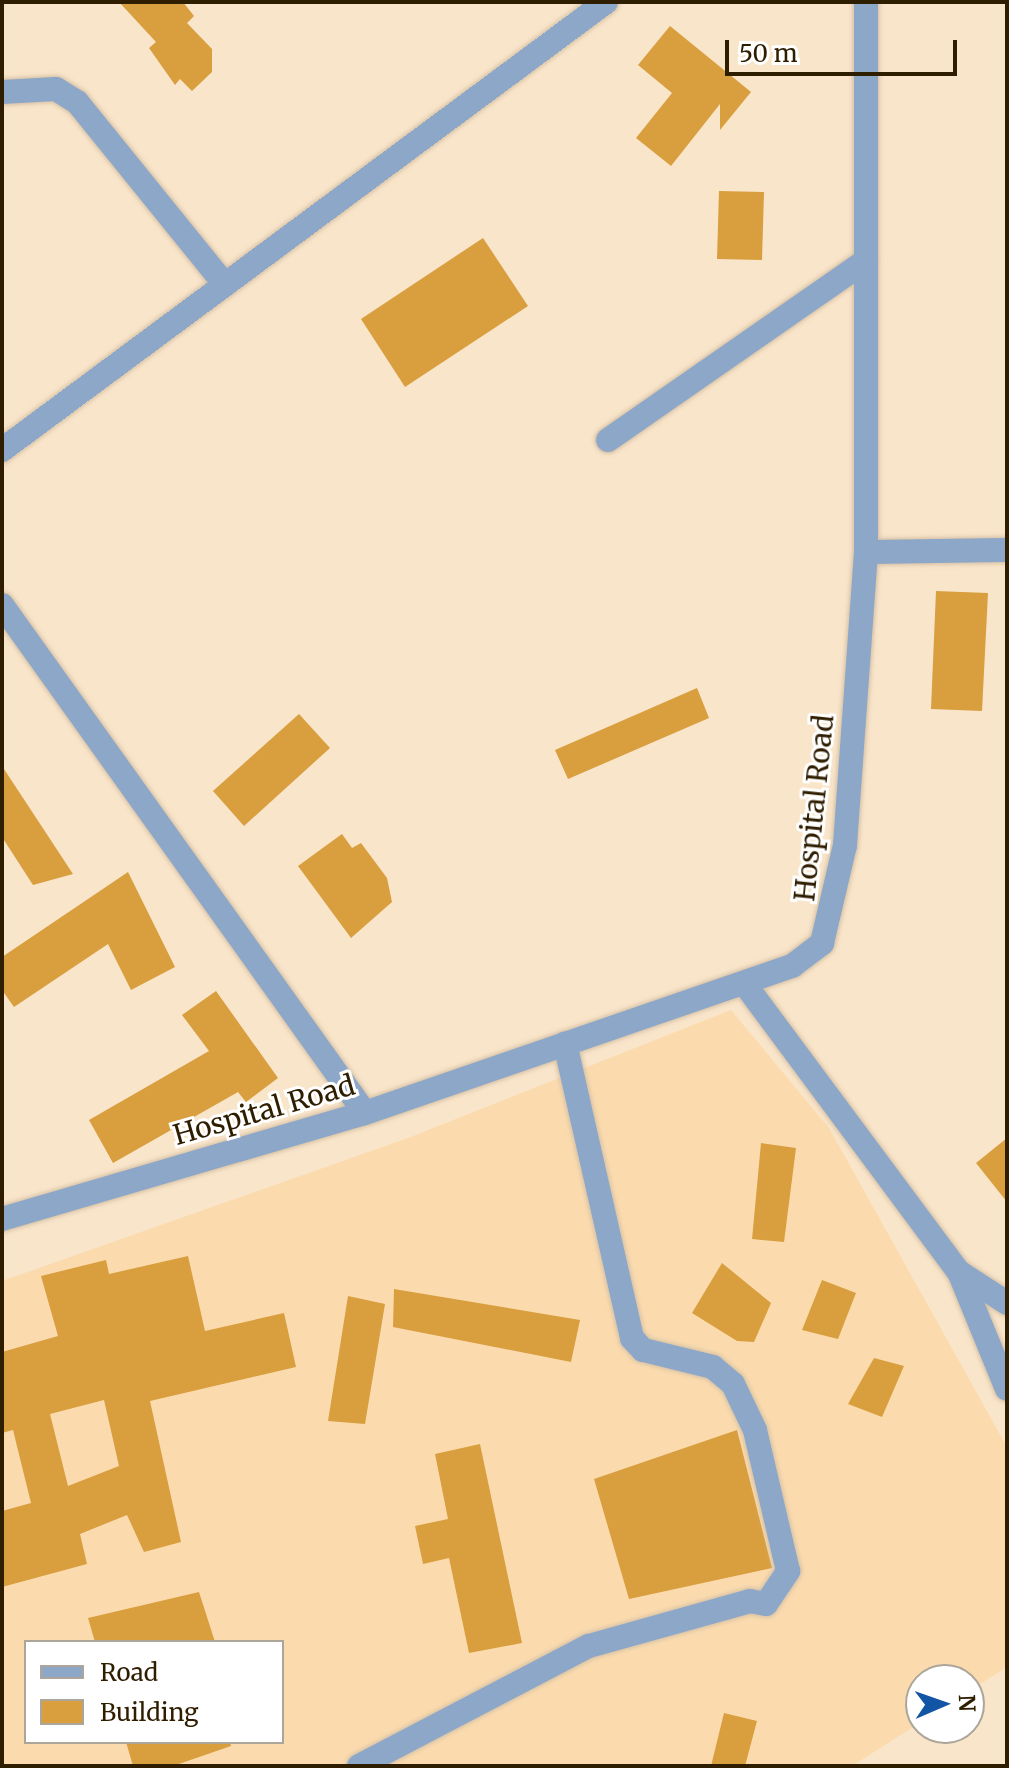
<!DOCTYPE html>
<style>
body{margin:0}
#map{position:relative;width:1009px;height:1768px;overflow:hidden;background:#f9e5ca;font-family:Merriweather,serif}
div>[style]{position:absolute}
.built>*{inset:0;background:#fbdbae}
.building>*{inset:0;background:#d99e3e}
.roads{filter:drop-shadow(0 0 2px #d5c1a6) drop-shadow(0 0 2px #d5c1a6)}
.minor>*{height:24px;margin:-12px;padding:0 12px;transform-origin:12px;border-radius:12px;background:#8da7c9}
span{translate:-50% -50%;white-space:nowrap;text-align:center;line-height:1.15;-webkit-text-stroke:6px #fff;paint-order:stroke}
.street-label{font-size:28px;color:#2f1d00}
.frame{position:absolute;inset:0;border:4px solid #2f1d00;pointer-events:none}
.legend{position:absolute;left:24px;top:1640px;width:260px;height:104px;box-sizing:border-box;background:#fff;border:2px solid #aca599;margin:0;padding:10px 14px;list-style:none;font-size:24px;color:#2f1d00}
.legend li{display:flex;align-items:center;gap:16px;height:40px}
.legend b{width:40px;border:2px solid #aca599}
.north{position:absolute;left:905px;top:1664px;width:80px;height:80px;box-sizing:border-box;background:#fff;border:2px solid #aca599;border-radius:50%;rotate:88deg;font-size:22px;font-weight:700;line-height:32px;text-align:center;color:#2f1d00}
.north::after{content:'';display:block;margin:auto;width:28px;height:36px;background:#1255a5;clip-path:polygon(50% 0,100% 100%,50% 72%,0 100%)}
.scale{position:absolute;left:725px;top:40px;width:232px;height:36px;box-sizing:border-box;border:4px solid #2f1d00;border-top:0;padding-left:10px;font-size:24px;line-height:28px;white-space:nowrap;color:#2f1d00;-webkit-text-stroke:6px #fff;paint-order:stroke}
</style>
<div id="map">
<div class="built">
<i style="clip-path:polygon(evenodd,731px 1010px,829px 1128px,1007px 1447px,1007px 1667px,969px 1691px,969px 1680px,921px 1680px,921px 1722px,852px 1766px,2px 1766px,2px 1281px,408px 1138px,731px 1010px,26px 1642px,282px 1642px,282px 1742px,26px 1742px,26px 1642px)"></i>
</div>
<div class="building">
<i style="clip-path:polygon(119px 2px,183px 2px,194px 16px,187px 23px,212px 49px,212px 72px,192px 91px,180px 79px,175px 85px,149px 48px,156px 42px)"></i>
<i style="clip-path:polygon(670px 26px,751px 92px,720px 130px,720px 104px,671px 166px,636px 138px,672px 93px,638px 65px)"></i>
<i style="clip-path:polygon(719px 191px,764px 192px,762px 260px,717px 259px)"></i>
<i style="clip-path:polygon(483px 238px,528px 306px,405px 387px,361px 319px)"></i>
<i style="clip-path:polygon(936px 591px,988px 593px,982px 711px,931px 709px)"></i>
<i style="clip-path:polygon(697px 688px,709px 718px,568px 779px,555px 750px)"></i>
<i style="clip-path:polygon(299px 714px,330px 748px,244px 826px,213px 791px)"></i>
<i style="clip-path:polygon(2px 766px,73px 874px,33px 885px,2px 837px)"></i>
<i style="clip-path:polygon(342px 834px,352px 848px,361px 843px,387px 878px,392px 902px,351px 938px,298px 866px)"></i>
<i style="clip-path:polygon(128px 872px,175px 967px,131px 990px,108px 944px,14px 1007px,2px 990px,2px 957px)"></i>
<i style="clip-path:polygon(216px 991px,278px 1078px,246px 1102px,238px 1092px,113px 1163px,89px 1120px,209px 1051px,182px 1015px)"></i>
<i style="clip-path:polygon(1007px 1138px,1007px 1202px,976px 1163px)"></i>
<i style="clip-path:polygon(761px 1143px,796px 1148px,784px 1242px,752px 1239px)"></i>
<i style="clip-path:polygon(evenodd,188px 1256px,205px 1331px,284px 1313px,296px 1367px,150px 1401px,181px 1542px,144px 1552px,127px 1515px,80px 1534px,87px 1564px,2px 1587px,2px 1511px,31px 1503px,13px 1430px,2px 1433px,2px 1352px,58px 1336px,41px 1276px,106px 1260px,109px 1274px,188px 1256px,104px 1400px,119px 1466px,68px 1486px,50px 1414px,104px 1400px)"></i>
<i style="clip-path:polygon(722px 1263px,771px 1303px,754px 1342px,737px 1341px,692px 1313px)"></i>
<i style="clip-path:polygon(822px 1280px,856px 1293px,838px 1339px,802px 1330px)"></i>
<i style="clip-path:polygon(394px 1289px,580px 1320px,571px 1362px,393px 1327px)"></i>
<i style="clip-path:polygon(348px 1296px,385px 1304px,365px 1424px,328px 1421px)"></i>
<i style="clip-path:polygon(874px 1358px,904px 1366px,882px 1417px,848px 1404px)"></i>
<i style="clip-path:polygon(737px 1430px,772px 1568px,629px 1599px,594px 1479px)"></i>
<i style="clip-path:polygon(480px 1444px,522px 1643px,469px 1653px,449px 1558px,423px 1564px,415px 1526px,448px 1519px,435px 1454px)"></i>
<i style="clip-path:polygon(199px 1592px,215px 1642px,95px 1642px,88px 1618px)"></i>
<i style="clip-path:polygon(724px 1713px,757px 1721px,745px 1766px,711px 1766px)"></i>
<i style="clip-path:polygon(126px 1742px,230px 1742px,231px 1746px,173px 1766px,133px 1766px)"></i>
</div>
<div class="roads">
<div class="minor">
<i style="left:2px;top:92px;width:54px;rotate:-3.2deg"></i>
<i style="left:56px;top:89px;width:25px;rotate:32deg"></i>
<i style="left:77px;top:102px;width:235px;rotate:51deg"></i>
<i style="left:608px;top:440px;width:314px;rotate:-34.8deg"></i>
<i style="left:2px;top:450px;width:752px;rotate:-36.57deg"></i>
<i style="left:866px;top:552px;width:141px;rotate:-0.8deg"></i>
<i style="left:2px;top:605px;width:624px;rotate:54.45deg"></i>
<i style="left:744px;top:983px;width:360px;rotate:53.4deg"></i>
<i style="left:959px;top:1272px;width:126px;rotate:67.7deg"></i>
<i style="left:2px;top:1219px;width:378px;rotate:-16.3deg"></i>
<i style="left:365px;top:1113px;width:452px;rotate:-19deg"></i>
<i style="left:792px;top:966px;width:38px;rotate:-37deg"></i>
<i style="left:822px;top:943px;width:101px;rotate:-76.8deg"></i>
<i style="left:845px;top:845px;width:294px;rotate:-85.9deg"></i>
<i style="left:866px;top:552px;width:550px;rotate:-90deg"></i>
<i style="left:959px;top:1272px;width:57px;rotate:32.9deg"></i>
<i style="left:359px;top:1766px;width:259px;rotate:-27.6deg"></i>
<i style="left:589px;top:1646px;width:167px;rotate:-15.6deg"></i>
<i style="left:750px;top:1601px;width:16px;rotate:11deg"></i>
<i style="left:766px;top:1604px;width:40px;rotate:-56deg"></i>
<i style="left:788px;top:1571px;width:145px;rotate:-103.2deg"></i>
<i style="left:755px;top:1430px;width:51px;rotate:-115.6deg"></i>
<i style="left:733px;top:1384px;width:26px;rotate:-140deg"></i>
<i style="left:713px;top:1367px;width:72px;rotate:-166.3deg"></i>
<i style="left:643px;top:1350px;width:16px;rotate:-133deg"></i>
<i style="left:632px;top:1338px;width:302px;rotate:-102.8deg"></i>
</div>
</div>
<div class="street-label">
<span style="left:814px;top:808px;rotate:-84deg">Hospital Road</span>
<span style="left:264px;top:1110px;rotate:-16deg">Hospital Road</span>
</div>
<div class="frame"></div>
<ul class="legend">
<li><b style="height:10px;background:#8da7c9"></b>Road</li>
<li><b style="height:22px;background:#d99e3e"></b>Building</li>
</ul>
<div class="north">N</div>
<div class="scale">50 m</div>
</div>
